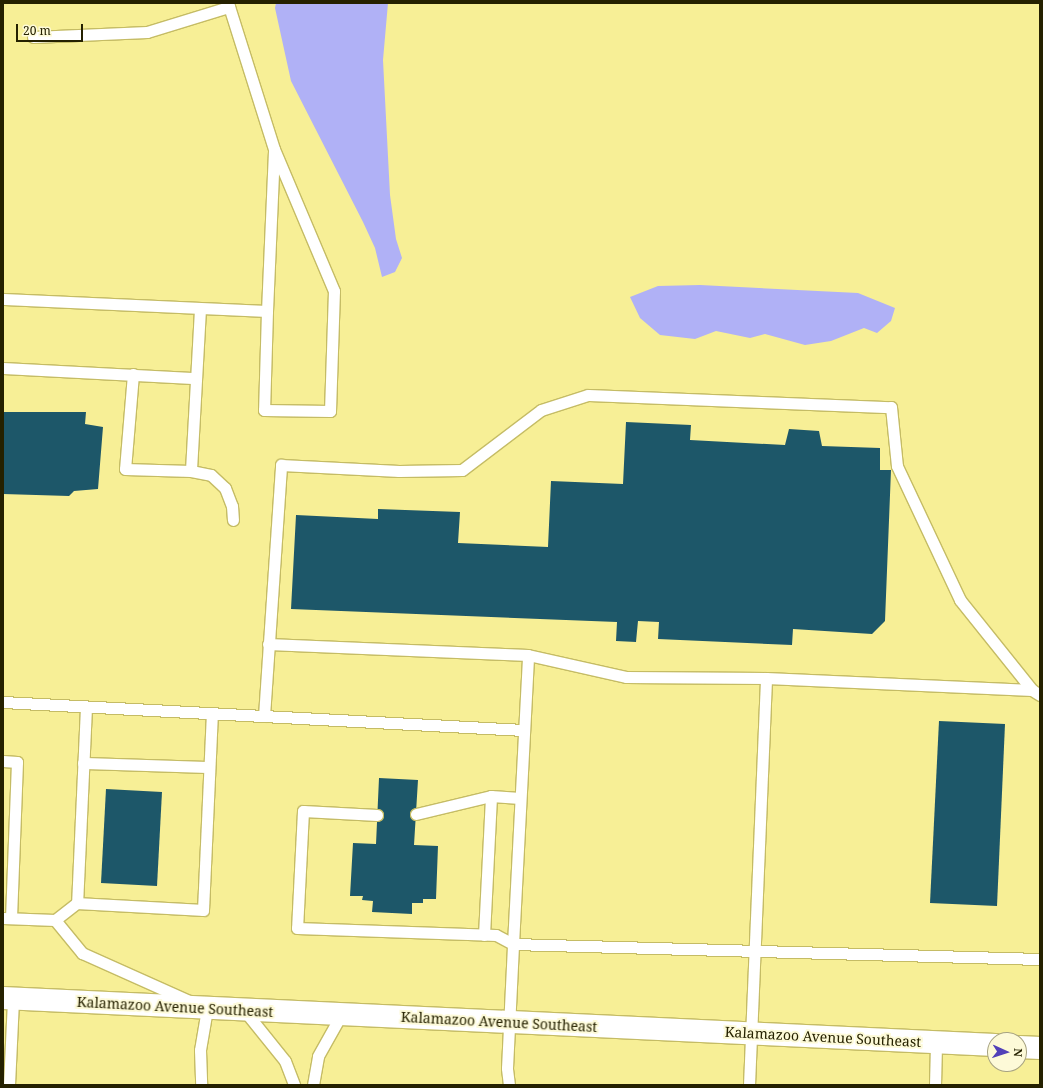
<!DOCTYPE html>
<style>
body{margin:0}
#map{position:relative;width:1043px;height:1088px;overflow:hidden;background:#f7ef96;font-family:"Noto Serif",serif}
div>[style]{position:absolute}
[style*='--x']{left:calc(var(--x)*1px);top:calc(var(--y)*1px);width:calc(var(--w)*1px);rotate:calc(var(--a)*1deg)}
.water>*{inset:0;background:#b0b1f6}
.building>*{inset:0;background:#1d5769}
.roads{filter:drop-shadow(1px 0 #c5bc65) drop-shadow(-1px 0 #c5bc65) drop-shadow(0 1px #c5bc65) drop-shadow(0 -1px #c5bc65)}
.lane>*{height:11px;margin:-5.5px;padding:0 5.5px;transform-origin:5.5px;border-radius:5.5px;background:#fff}
.secondary>*{height:22px;margin:-11px;padding:0 11px;transform-origin:11px;border-radius:11px;background:#fff}
span{translate:-50% -50%;white-space:nowrap;text-align:center;line-height:1.15;-webkit-text-stroke:4px #fdfad8;paint-order:stroke}
.street-label{font-size:14px;color:#252100}
.frame{position:absolute;inset:0;border:4px solid #252100;pointer-events:none}
.north{position:absolute;left:987px;top:1032px;width:40px;height:40px;box-sizing:border-box;background:#fdfad8;border:1px solid #a7a382;border-radius:50%;rotate:93deg;font-size:11px;font-weight:700;line-height:16px;text-align:center;color:#252100}
.north::after{content:'';display:block;margin:auto;width:14px;height:18px;background:#5241b8;clip-path:polygon(50% 0,100% 100%,50% 72%,0 100%)}
.scale{position:absolute;left:16px;top:24px;width:67px;height:18px;box-sizing:border-box;border:2px solid #252100;border-top:0;padding-left:5px;font-size:12px;line-height:14px;white-space:nowrap;color:#252100;-webkit-text-stroke:3px #fdfad8;paint-order:stroke}
</style>
<div id="map">
<div class="water">
<div style="clip-path:polygon(276px 3px,388px 3px,383px 60px,390px 195px,396px 239px,402px 258px,395px 272px,382px 277px,375px 248px,363px 222px,291px 81px,275px 8px)"></div>
<div style="clip-path:polygon(700px 285px,858px 293px,895px 308px,891px 321px,877px 333px,864px 328px,831px 341px,805px 345px,765px 334px,750px 338px,716px 331px,695px 339px,660px 335px,640px 318px,630px 297px,658px 286px)"></div>
</div>
<div class="building">
<div style="clip-path:polygon(3px 412px,86px 412px,85px 424px,103px 427px,98px 489px,74px 491px,69px 496px,3px 494px)"></div>
<div style="clip-path:polygon(626px 422px,691px 425px,690px 440px,785px 445px,789px 429px,819px 431px,822px 446px,880px 448px,880px 470px,891px 470px,885px 621px,872px 634px,793px 629px,792px 645px,658px 639px,659px 622px,638px 621px,636px 642px,616px 641px,617px 622px,291px 609px,296px 515px,378px 519px,378px 509px,460px 512px,458px 543px,548px 547px,551px 481px,623px 484px)"></div>
<div style="clip-path:polygon(939px 721px,1005px 724px,997px 906px,930px 903px)"></div>
<div style="clip-path:polygon(379px 778px,418px 780px,414px 845px,438px 846px,436px 899px,423px 899px,423px 903px,412px 903px,412px 914px,372px 912px,373px 901px,362px 900px,363px 896px,350px 896px,353px 843px,376px 844px)"></div>
<div style="clip-path:polygon(106px 789px,162px 792px,157px 886px,101px 883px)"></div>
</div>
<div class="roads">
<div class="lane">
<div style="--x:33;--y:37;--w:114;--a:-2.5"></div>
<div style="--x:147;--y:32;--w:86;--a:-17"></div>
<div style="--x:3;--y:299;--w:264;--a:2.6"></div>
<div style="--x:267;--y:311;--w:99;--a:91.7"></div>
<div style="--x:264;--y:410;--w:66;--a:0.9"></div>
<div style="--x:330;--y:411;--w:120;--a:-88.1"></div>
<div style="--x:334;--y:291;--w:154;--a:-112.9"></div>
<div style="--x:274;--y:149;--w:153;--a:-107.5"></div>
<div style="--x:200;--y:309;--w:162;--a:93.2"></div>
<div style="--x:191;--y:471;--w:20;--a:11"></div>
<div style="--x:211;--y:475;--w:19;--a:43"></div>
<div style="--x:225;--y:488;--w:19;--a:69"></div>
<div style="--x:232;--y:506;--w:14;--a:86"></div>
<div style="--x:267;--y:311;--w:159;--a:-87.5"></div>
<div style="--x:3;--y:368;--w:193;--a:3"></div>
<div style="--x:133;--y:374;--w:95;--a:94.8"></div>
<div style="--x:125;--y:469;--w:66;--a:1.7"></div>
<div style="--x:268;--y:644;--w:260;--a:2.4"></div>
<div style="--x:528;--y:655;--w:100;--a:12.7"></div>
<div style="--x:626;--y:677;--w:140;--a:0.4"></div>
<div style="--x:766;--y:678;--w:266;--a:2.6"></div>
<div style="--x:3;--y:702;--w:521;--a:3.08"></div>
<div style="--x:86;--y:707;--w:196;--a:92.6"></div>
<div style="--x:77;--y:903;--w:126;--a:3.2"></div>
<div style="--x:203;--y:910;--w:196;--a:-87.4"></div>
<div style="--x:264;--y:716;--w:252;--a:-86.1"></div>
<div style="--x:281;--y:465;--w:118;--a:2.9"></div>
<div style="--x:399;--y:471;--w:63;--a:-0.9"></div>
<div style="--x:462;--y:470;--w:99;--a:-37.2"></div>
<div style="--x:541;--y:410;--w:49;--a:-17.7"></div>
<div style="--x:588;--y:395;--w:303;--a:2.3"></div>
<div style="--x:891;--y:407;--w:59;--a:84.2"></div>
<div style="--x:897;--y:466;--w:148;--a:64.8"></div>
<div style="--x:960;--y:600;--w:115;--a:51.3"></div>
<div style="--x:1032;--y:690;--w:9;--a:32"></div>
<div style="--x:3;--y:761;--w:14;--a:4"></div>
<div style="--x:17;--y:762;--w:156;--a:92.2"></div>
<div style="--x:83;--y:763;--w:126;--a:1.8"></div>
<div style="--x:416;--y:814;--w:77;--a:-13.5"></div>
<div style="--x:491;--y:796;--w:29;--a:4"></div>
<div style="--x:377;--y:815;--w:74;--a:-176.9"></div>
<div style="--x:303;--y:811;--w:117;--a:92.9"></div>
<div style="--x:297;--y:928;--w:199;--a:2"></div>
<div style="--x:496;--y:935;--w:19;--a:28"></div>
<div style="--x:513;--y:944;--w:527;--a:1.63"></div>
<div style="--x:3;--y:918;--w:52;--a:2.2"></div>
<div style="--x:55;--y:920;--w:28;--a:-38"></div>
<div style="--x:55;--y:920;--w:43;--a:50.7"></div>
<div style="--x:82;--y:953;--w:137;--a:24.1"></div>
<div style="--x:207;--y:1009;--w:42;--a:99.7"></div>
<div style="--x:200;--y:1050;--w:35;--a:88"></div>
<div style="--x:484;--y:935;--w:139;--a:-87.1"></div>
<div style="--x:244;--y:1010;--w:65;--a:51.2"></div>
<div style="--x:285;--y:1061;--w:26;--a:69"></div>
<div style="--x:9;--y:1085;--w:86;--a:-87.3"></div>
<div style="--x:313;--y:1085;--w:29;--a:-80"></div>
<div style="--x:318;--y:1056;--w:47;--a:-60.7"></div>
<div style="--x:509;--y:1085;--w:17;--a:-97"></div>
<div style="--x:507;--y:1068;--w:124;--a:-87.2"></div>
<div style="--x:513;--y:944;--w:289;--a:-87"></div>
<div style="--x:749;--y:1085;--w:407;--a:-87.6"></div>
<div style="--x:935;--y:1085;--w:42;--a:-88.6"></div>
</div>
<div class="secondary">
<div style="--x:3;--y:998;--w:993;--a:2.71"></div>
<div style="--x:1019;--y:1047;--w:21;--a:3"></div>
</div>
</div>
<div class="street-label">
<span style="left:175px;top:1007px;rotate:3deg">Kalamazoo Avenue Southeast</span>
<span style="left:499px;top:1022px;rotate:3deg">Kalamazoo Avenue Southeast</span>
<span style="left:823px;top:1037px;rotate:3deg">Kalamazoo Avenue Southeast</span>
</div>
<div class="frame"></div>
<div class="north">N</div>
<div class="scale">20 m</div>
</div>
